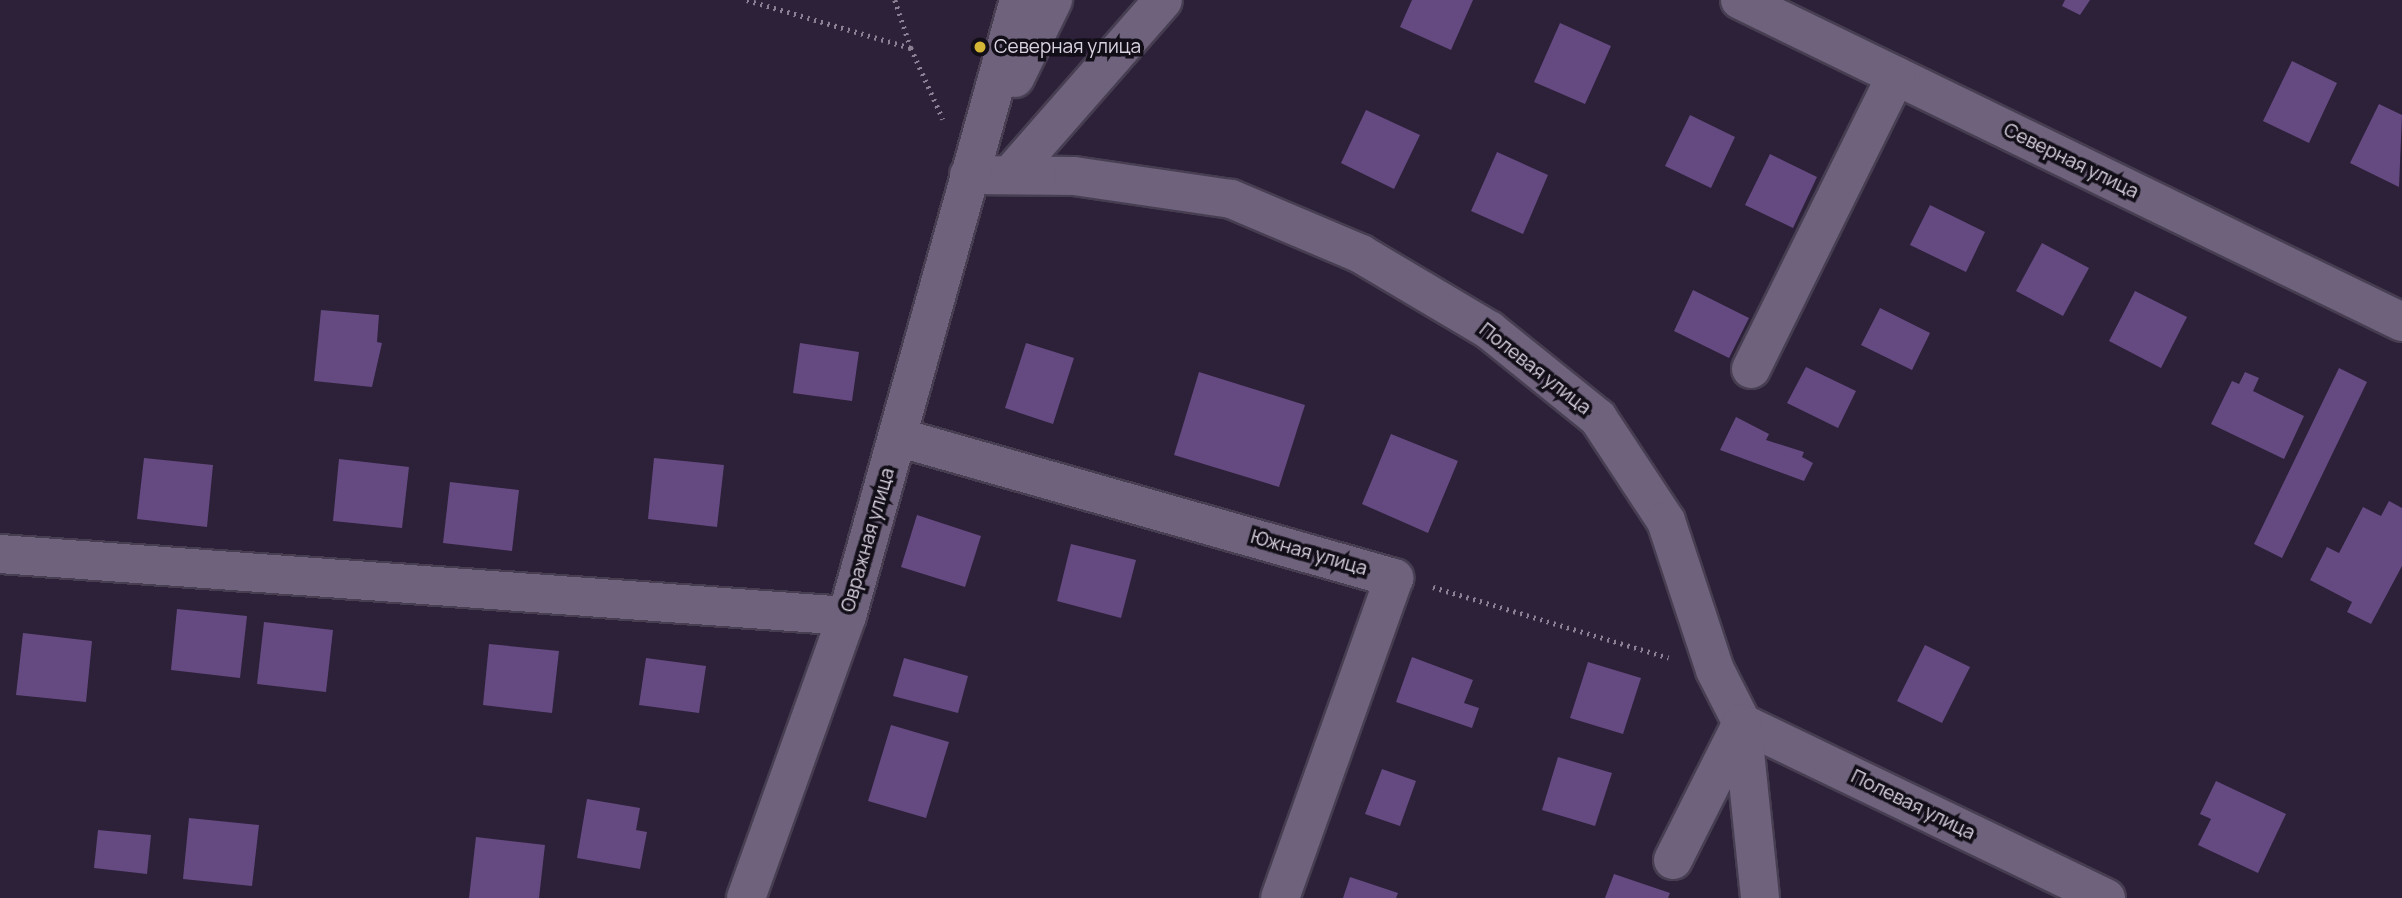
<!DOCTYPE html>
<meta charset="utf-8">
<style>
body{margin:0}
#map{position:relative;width:2402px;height:898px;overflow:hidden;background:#2c2138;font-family:Manrope,sans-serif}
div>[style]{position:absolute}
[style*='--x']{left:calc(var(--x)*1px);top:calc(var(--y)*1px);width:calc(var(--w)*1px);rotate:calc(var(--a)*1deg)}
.building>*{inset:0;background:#654981}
.path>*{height:4.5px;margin-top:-2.25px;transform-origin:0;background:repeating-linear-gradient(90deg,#8a8294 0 2px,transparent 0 7px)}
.roads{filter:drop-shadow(2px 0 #473e52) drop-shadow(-2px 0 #473e52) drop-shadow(0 2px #473e52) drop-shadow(0 -2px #473e52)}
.minor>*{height:38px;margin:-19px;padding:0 19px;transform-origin:19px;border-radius:19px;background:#6e627c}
.dots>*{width:19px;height:19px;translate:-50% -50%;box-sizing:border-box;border:4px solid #120e17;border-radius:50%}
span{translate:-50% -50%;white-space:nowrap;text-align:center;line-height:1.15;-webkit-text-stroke:7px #120e17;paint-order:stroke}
.poi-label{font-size:19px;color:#dad3e2}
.left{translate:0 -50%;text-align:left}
.street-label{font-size:19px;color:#dad3e2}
</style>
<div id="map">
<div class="building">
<div style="clip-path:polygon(1412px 0,1473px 0,1451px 50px,1400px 27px)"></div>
<div style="clip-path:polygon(2065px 0,2090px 0,2080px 15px,2062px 6px)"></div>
<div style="clip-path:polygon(1560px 23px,1611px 46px,1585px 104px,1534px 82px)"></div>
<div style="clip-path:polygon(2292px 61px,2337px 83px,2309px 143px,2263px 121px)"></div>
<div style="clip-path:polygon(2379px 104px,2402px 115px,2399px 187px,2350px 163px)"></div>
<div style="clip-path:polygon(1366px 110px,1420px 135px,1394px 189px,1341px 163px)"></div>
<div style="clip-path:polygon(1690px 115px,1735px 137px,1711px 188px,1665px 166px)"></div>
<div style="clip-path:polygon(1497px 152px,1548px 175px,1523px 234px,1471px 211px)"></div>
<div style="clip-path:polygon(1770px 154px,1817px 177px,1793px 228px,1745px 205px)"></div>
<div style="clip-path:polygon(1930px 205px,1985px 232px,1966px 272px,1910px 245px)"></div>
<div style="clip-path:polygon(2042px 243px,2089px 268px,2063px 316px,2016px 291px)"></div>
<div style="clip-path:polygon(1693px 290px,1749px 318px,1729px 358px,1674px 331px)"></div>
<div style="clip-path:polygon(2135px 291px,2187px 317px,2161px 368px,2109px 341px)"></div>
<div style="clip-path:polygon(1880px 308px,1930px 333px,1912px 370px,1861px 345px)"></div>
<div style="clip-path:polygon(321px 310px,379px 315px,377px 342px,382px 343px,372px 387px,314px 381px)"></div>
<div style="clip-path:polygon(800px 343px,859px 352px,852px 401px,793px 393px)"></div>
<div style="clip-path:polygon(1026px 343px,1074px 358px,1053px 424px,1005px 408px)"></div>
<div style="clip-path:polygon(1806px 367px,1856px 391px,1838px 428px,1787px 403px)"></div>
<div style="clip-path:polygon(2339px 368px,2367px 382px,2282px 558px,2254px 544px)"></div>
<div style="clip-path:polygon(1199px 372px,1305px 405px,1279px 487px,1174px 455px)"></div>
<div style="clip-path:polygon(2245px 372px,2259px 378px,2253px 391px,2304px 416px,2284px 459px,2211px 424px,2232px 381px,2239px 384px)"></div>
<div style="clip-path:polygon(1736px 417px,1769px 434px,1766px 440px,1804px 452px,1802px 457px,1813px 463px,1804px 481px,1720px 450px)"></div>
<div style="clip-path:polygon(1391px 434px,1458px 461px,1428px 533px,1362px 504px)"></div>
<div style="clip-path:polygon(144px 458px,213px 465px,207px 527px,137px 519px)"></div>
<div style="clip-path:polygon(654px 458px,724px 465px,717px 527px,648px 519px)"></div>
<div style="clip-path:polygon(339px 459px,409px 467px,402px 528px,333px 521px)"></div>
<div style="clip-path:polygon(450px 482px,519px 490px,512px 551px,443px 543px)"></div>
<div style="clip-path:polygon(2389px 501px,2402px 508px,2402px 566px,2371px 624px,2347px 612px,2352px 602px,2310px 580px,2327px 547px,2339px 553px,2363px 507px,2381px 516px)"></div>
<div style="clip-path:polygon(917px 515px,981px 536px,965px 587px,901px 567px)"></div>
<div style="clip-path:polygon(1071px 544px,1136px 560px,1121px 618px,1057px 601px)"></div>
<div style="clip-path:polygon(177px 609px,247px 616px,240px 678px,171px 670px)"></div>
<div style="clip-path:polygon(264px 622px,333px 630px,326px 692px,257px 684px)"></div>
<div style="clip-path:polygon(23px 633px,92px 641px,86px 702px,16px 695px)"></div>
<div style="clip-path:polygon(489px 644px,559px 651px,552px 713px,483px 705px)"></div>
<div style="clip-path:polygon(1925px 645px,1970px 667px,1942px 723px,1897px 701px)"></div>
<div style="clip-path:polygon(1412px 657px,1473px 680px,1464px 703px,1479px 708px,1472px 728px,1396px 702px)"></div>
<div style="clip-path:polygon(646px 658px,706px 666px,699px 713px,639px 705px)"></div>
<div style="clip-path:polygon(904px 658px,968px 676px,958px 713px,893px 696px)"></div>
<div style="clip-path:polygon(1588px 662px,1641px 678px,1623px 734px,1570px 718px)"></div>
<div style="clip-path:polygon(891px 725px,949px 742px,926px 818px,868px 801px)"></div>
<div style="clip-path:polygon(1558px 757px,1612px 773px,1595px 826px,1542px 810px)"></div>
<div style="clip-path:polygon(1382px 769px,1416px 781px,1400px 826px,1365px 814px)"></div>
<div style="clip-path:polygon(2216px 781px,2286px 814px,2258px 873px,2198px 845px,2211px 819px,2200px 814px)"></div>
<div style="clip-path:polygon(587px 799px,640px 808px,636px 830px,647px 832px,640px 869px,577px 858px)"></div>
<div style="clip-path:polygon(189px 818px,259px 825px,252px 886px,183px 879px)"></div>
<div style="clip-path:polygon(98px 830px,151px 835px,147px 874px,94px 868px)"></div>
<div style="clip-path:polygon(476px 837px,545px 845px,539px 898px,469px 898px)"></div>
<div style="clip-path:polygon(1614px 874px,1670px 893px,1668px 898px,1605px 898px)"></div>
<div style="clip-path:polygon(1350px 877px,1398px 893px,1396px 898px,1343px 898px)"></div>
</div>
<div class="path">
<div style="--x:747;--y:0;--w:171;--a:16.3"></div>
<div style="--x:911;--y:48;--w:78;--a:65.7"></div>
<div style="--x:895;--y:0;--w:51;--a:71.6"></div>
<div style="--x:1433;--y:587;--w:246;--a:16.7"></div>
</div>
<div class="roads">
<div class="minor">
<div style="--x:1740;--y:0;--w:736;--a:25.94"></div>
<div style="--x:1015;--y:78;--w:87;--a:-64"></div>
<div style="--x:969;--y:175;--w:105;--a:0.5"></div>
<div style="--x:1074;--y:176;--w:159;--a:8.3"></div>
<div style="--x:1231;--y:199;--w:141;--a:22.9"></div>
<div style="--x:1361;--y:254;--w:149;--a:30.7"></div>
<div style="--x:1489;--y:330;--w:140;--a:38.9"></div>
<div style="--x:1598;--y:418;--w:123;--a:56.6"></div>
<div style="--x:1666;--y:521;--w:157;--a:71.8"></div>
<div style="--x:1715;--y:670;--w:59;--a:63"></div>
<div style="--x:1742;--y:723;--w:404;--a:25.7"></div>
<div style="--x:1010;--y:175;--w:232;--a:-48.8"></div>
<div style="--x:1751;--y:369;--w:327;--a:-63.7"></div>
<div style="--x:897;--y:437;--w:517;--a:15.84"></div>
<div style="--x:1394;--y:578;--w:340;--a:109.6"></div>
<div style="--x:0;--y:554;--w:849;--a:4.19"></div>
<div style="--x:1742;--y:723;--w:176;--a:84.1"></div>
<div style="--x:1673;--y:860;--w:153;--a:-63.3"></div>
<div style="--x:746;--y:898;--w:300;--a:-70.3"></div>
<div style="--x:847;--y:616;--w:640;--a:-74.4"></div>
</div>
</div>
<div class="dots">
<div style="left:980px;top:47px;background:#d3b635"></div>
</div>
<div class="poi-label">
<span class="left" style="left:994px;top:47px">Северная улица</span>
</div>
<div class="street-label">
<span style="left:2071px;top:161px;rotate:26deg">Северная улица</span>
<span style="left:1535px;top:369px;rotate:38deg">Полевая улица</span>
<span style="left:868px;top:540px;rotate:-74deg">Овражная улица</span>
<span style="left:1309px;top:553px;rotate:16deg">Южная улица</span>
<span style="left:1913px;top:805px;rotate:26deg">Полевая улица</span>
</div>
</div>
